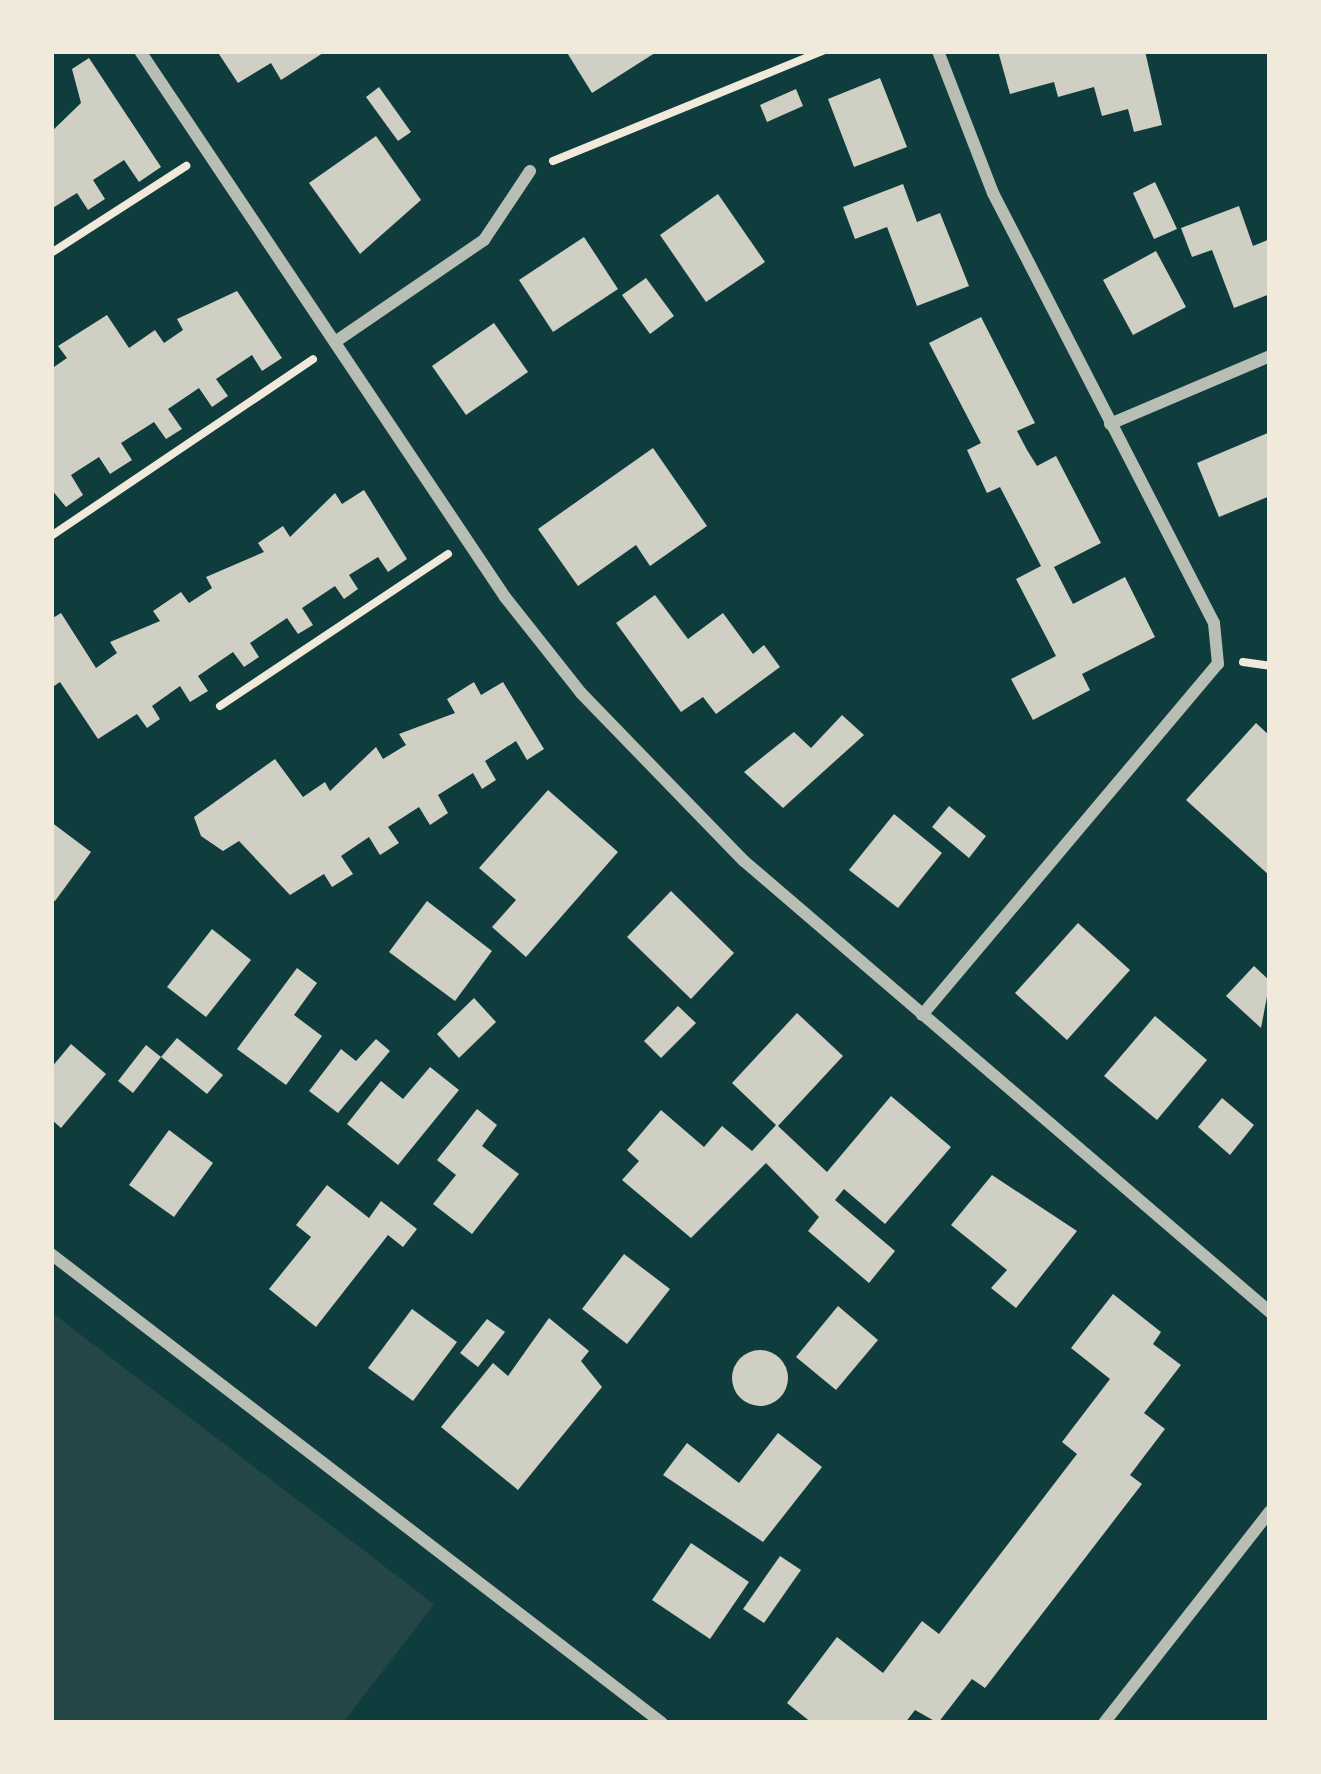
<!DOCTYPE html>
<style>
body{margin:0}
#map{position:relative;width:1321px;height:1774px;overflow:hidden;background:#0f3d3e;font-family:Jost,sans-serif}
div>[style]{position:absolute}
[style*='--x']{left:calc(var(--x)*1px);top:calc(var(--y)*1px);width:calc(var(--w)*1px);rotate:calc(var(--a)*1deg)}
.green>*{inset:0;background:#244646}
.building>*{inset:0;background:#cfcfc3}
.round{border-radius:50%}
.path>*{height:8px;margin:-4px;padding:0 4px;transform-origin:4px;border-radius:4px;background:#f1e9da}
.minor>*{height:12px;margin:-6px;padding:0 6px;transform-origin:6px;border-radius:6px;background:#b8beb3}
span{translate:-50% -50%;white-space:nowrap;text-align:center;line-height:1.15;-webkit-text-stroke:12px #f1e9da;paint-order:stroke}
.frame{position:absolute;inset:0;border:54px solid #f1e9da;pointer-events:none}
</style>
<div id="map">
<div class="green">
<div style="clip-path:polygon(51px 1312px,434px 1604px,343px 1723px,51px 1723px)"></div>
</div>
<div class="building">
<div style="clip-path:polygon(217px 51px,326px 51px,281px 80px,271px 63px,238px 83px)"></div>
<div style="clip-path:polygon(566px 51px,658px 51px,592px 93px)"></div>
<div style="clip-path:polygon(998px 51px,1145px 51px,1162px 125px,1134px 132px,1128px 109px,1102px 116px,1094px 87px,1058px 97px,1054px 82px,1010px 94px)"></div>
<div style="clip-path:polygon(89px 58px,161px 167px,139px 182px,124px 160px,93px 180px,105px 199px,88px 210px,77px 193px,51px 209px,51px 132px,81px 103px,72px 69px)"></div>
<div style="clip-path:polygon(880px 78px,907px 147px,854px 167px,828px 99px)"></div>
<div style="clip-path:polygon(379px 87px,411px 132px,398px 141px,366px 97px)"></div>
<div style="clip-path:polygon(796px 89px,803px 106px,767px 122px,760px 105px)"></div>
<div style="clip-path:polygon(376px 136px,421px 200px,360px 254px,309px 183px)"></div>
<div style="clip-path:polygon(1155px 182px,1177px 229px,1154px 239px,1133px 193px)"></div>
<div style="clip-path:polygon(903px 184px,917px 222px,940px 213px,969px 286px,917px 306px,887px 227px,855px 239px,843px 207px)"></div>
<div style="clip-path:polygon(718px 194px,765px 262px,706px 302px,660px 235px)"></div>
<div style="clip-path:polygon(1239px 206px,1253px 246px,1270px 239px,1270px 294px,1234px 308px,1212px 250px,1192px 257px,1181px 228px)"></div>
<div style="clip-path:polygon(584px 237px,618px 289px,553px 332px,519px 280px)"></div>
<div style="clip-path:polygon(1156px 251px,1186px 307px,1133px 335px,1103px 280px)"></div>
<div style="clip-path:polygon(646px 278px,674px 316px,650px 334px,622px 295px)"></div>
<div style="clip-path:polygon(237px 291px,282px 358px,262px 371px,252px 355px,216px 379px,228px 396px,212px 407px,199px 388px,168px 409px,182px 429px,166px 439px,154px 422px,121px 443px,132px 460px,110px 474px,99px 457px,71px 475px,83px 495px,66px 507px,51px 489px,51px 369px,67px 358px,58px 346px,107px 315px,129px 348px,155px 330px,164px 343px,183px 330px,177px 319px)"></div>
<div style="clip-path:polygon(981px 317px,1035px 423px,1017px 431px,1027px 450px,1037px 466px,1056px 456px,1101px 543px,1054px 567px,1073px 604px,1125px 577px,1155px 637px,1082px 674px,1090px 690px,1033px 720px,1011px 679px,1056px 656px,1016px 579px,1041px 566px,1000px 487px,987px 493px,967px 450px,981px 443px,929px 343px)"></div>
<div style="clip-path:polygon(494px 323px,528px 372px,466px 415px,432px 366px)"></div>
<div style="clip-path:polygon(1270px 432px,1270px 496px,1219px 517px,1197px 463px)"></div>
<div style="clip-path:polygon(653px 448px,707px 526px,650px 566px,636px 545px,578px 586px,538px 529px)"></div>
<div style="clip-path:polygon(364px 490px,407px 559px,388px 572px,378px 557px,349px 575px,358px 589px,344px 599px,335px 586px,302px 608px,313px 625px,298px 634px,287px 618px,250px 643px,259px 657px,244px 667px,233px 652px,198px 676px,208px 691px,190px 702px,180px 686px,152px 706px,160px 719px,147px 728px,137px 714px,98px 739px,60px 682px,51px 688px,51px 619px,61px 613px,96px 668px,117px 653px,110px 642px,160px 621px,153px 611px,181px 592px,189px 603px,212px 588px,206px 577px,264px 552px,258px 543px,283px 526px,290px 537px,335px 493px,342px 504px)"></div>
<div style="clip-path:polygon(655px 595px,688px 639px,723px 613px,753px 654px,764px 645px,780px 667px,716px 714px,703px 697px,681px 712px,616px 623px)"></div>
<div style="clip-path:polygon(474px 682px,481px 695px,503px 682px,544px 749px,527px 760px,516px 741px,485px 761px,496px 780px,482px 789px,473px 773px,438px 795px,448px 813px,430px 825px,419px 807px,388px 827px,399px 843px,380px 855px,369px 837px,341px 856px,353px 874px,332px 887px,324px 874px,290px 895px,239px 841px,223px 851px,201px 836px,194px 817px,275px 759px,303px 797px,325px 782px,330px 791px,376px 747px,383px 759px,406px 745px,399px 734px,455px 713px,447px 699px)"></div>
<div style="clip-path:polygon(842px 715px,864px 735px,783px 808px,744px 772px,794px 732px,811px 748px)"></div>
<div style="clip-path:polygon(1256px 723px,1270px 736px,1270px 876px,1186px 800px)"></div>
<div style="clip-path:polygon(548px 790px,618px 852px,526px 957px,492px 927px,516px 900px,479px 868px)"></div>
<div style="clip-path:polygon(949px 806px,986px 836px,969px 858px,932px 827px)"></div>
<div style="clip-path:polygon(894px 814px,942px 853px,898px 908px,849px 870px)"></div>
<div style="clip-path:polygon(51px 822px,91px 852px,55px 901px,51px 899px)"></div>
<div style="clip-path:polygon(671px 891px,734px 953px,691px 999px,627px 937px)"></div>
<div style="clip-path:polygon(427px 901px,492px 951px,455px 1001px,389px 952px)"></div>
<div style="clip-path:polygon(1078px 923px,1130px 970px,1067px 1040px,1015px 993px)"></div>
<div style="clip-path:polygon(212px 929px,251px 960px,206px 1017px,167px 987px)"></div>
<div style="clip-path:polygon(1254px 966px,1270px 981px,1261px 1028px,1226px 996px)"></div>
<div style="clip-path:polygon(297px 968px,317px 983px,294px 1015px,322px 1036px,286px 1085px,237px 1049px)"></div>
<div style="clip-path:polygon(474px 998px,496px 1022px,459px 1058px,437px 1034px)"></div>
<div style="clip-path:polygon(678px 1006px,696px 1023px,661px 1058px,644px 1041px)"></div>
<div style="clip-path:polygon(797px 1013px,843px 1056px,778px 1126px,827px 1172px,891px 1096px,951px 1147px,885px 1224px,844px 1189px,835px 1200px,895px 1251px,869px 1283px,808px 1231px,819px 1217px,766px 1163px,691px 1238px,622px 1180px,639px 1161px,627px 1150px,661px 1110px,704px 1147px,722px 1126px,752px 1151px,776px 1125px,732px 1083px)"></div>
<div style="clip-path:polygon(1155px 1016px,1207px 1060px,1157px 1120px,1104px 1076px)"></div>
<div style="clip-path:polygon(177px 1038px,223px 1075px,207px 1094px,161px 1057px)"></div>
<div style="clip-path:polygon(376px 1039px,390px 1051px,338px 1113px,309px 1091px,341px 1049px,356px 1061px)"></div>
<div style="clip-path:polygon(71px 1044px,106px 1074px,61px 1128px,51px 1119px,51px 1068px)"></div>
<div style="clip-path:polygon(146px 1045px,161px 1057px,133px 1093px,118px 1081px)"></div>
<div style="clip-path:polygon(430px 1067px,459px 1090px,398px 1165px,347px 1124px,381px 1081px,403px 1099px)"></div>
<div style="clip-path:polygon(1222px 1098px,1254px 1125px,1230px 1155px,1198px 1127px)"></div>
<div style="clip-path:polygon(477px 1109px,497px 1125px,482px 1146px,519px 1174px,472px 1234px,433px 1204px,456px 1175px,437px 1160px)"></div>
<div style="clip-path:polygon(169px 1130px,213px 1163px,174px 1217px,129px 1185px)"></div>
<div style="clip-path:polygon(992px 1175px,1077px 1231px,1016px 1308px,991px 1288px,1007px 1270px,951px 1225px)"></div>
<div style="clip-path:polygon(327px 1185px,369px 1218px,381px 1201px,417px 1229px,403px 1247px,388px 1235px,316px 1327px,269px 1289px,311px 1237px,296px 1225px)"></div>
<div style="clip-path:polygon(624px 1254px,670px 1289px,627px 1344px,582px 1309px)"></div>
<div style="clip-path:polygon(1113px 1294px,1161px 1332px,1153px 1344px,1181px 1365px,1144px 1413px,1165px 1429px,1130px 1475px,1142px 1484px,985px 1688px,972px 1679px,938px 1723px,915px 1710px,905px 1723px,812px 1723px,787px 1703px,837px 1637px,883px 1673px,922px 1621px,939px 1634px,1077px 1454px,1062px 1442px,1110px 1379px,1071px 1348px)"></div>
<div style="clip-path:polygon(838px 1306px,878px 1340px,836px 1390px,796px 1357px)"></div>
<div style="clip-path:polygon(412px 1309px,457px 1342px,413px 1401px,368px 1368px)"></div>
<div style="clip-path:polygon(549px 1318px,589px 1351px,581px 1361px,602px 1387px,518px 1490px,441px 1427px,493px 1363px,508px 1376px)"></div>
<div style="clip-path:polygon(487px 1319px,505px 1332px,478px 1367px,460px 1353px)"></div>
<div class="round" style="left:732px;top:1350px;width:56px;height:56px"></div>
<div style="clip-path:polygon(778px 1433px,822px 1467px,763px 1542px,663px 1475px,687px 1443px,739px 1483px)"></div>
<div style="clip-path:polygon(691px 1543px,749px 1582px,710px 1639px,652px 1600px)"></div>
<div style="clip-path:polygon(780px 1556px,801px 1570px,764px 1623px,743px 1609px)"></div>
</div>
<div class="path">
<div style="--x:553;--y:161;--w:292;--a:-22.2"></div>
<div style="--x:51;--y:253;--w:161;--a:-32.8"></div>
<div style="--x:51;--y:536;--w:316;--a:-34"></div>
<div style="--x:1243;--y:662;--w:27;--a:8"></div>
<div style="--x:220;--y:706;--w:274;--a:-33.7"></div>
</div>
<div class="minor">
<div style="--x:140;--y:51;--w:657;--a:56.24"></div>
<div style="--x:505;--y:597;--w:122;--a:51.6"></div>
<div style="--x:581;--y:693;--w:234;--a:45.9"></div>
<div style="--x:744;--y:861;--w:693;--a:40.61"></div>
<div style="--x:335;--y:342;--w:181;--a:-34.4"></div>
<div style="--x:484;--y:240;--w:83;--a:-56.3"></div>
<div style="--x:1110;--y:424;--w:174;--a:-23"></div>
<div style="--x:922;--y:1015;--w:459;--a:-49.9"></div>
<div style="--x:1218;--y:664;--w:41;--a:-95.6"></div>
<div style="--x:1214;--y:623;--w:483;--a:-117.2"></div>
<div style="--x:993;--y:193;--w:152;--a:-111.2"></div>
<div style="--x:51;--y:1254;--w:770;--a:37.51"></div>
<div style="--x:1104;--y:1723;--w:269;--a:-51.9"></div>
</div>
<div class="frame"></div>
</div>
